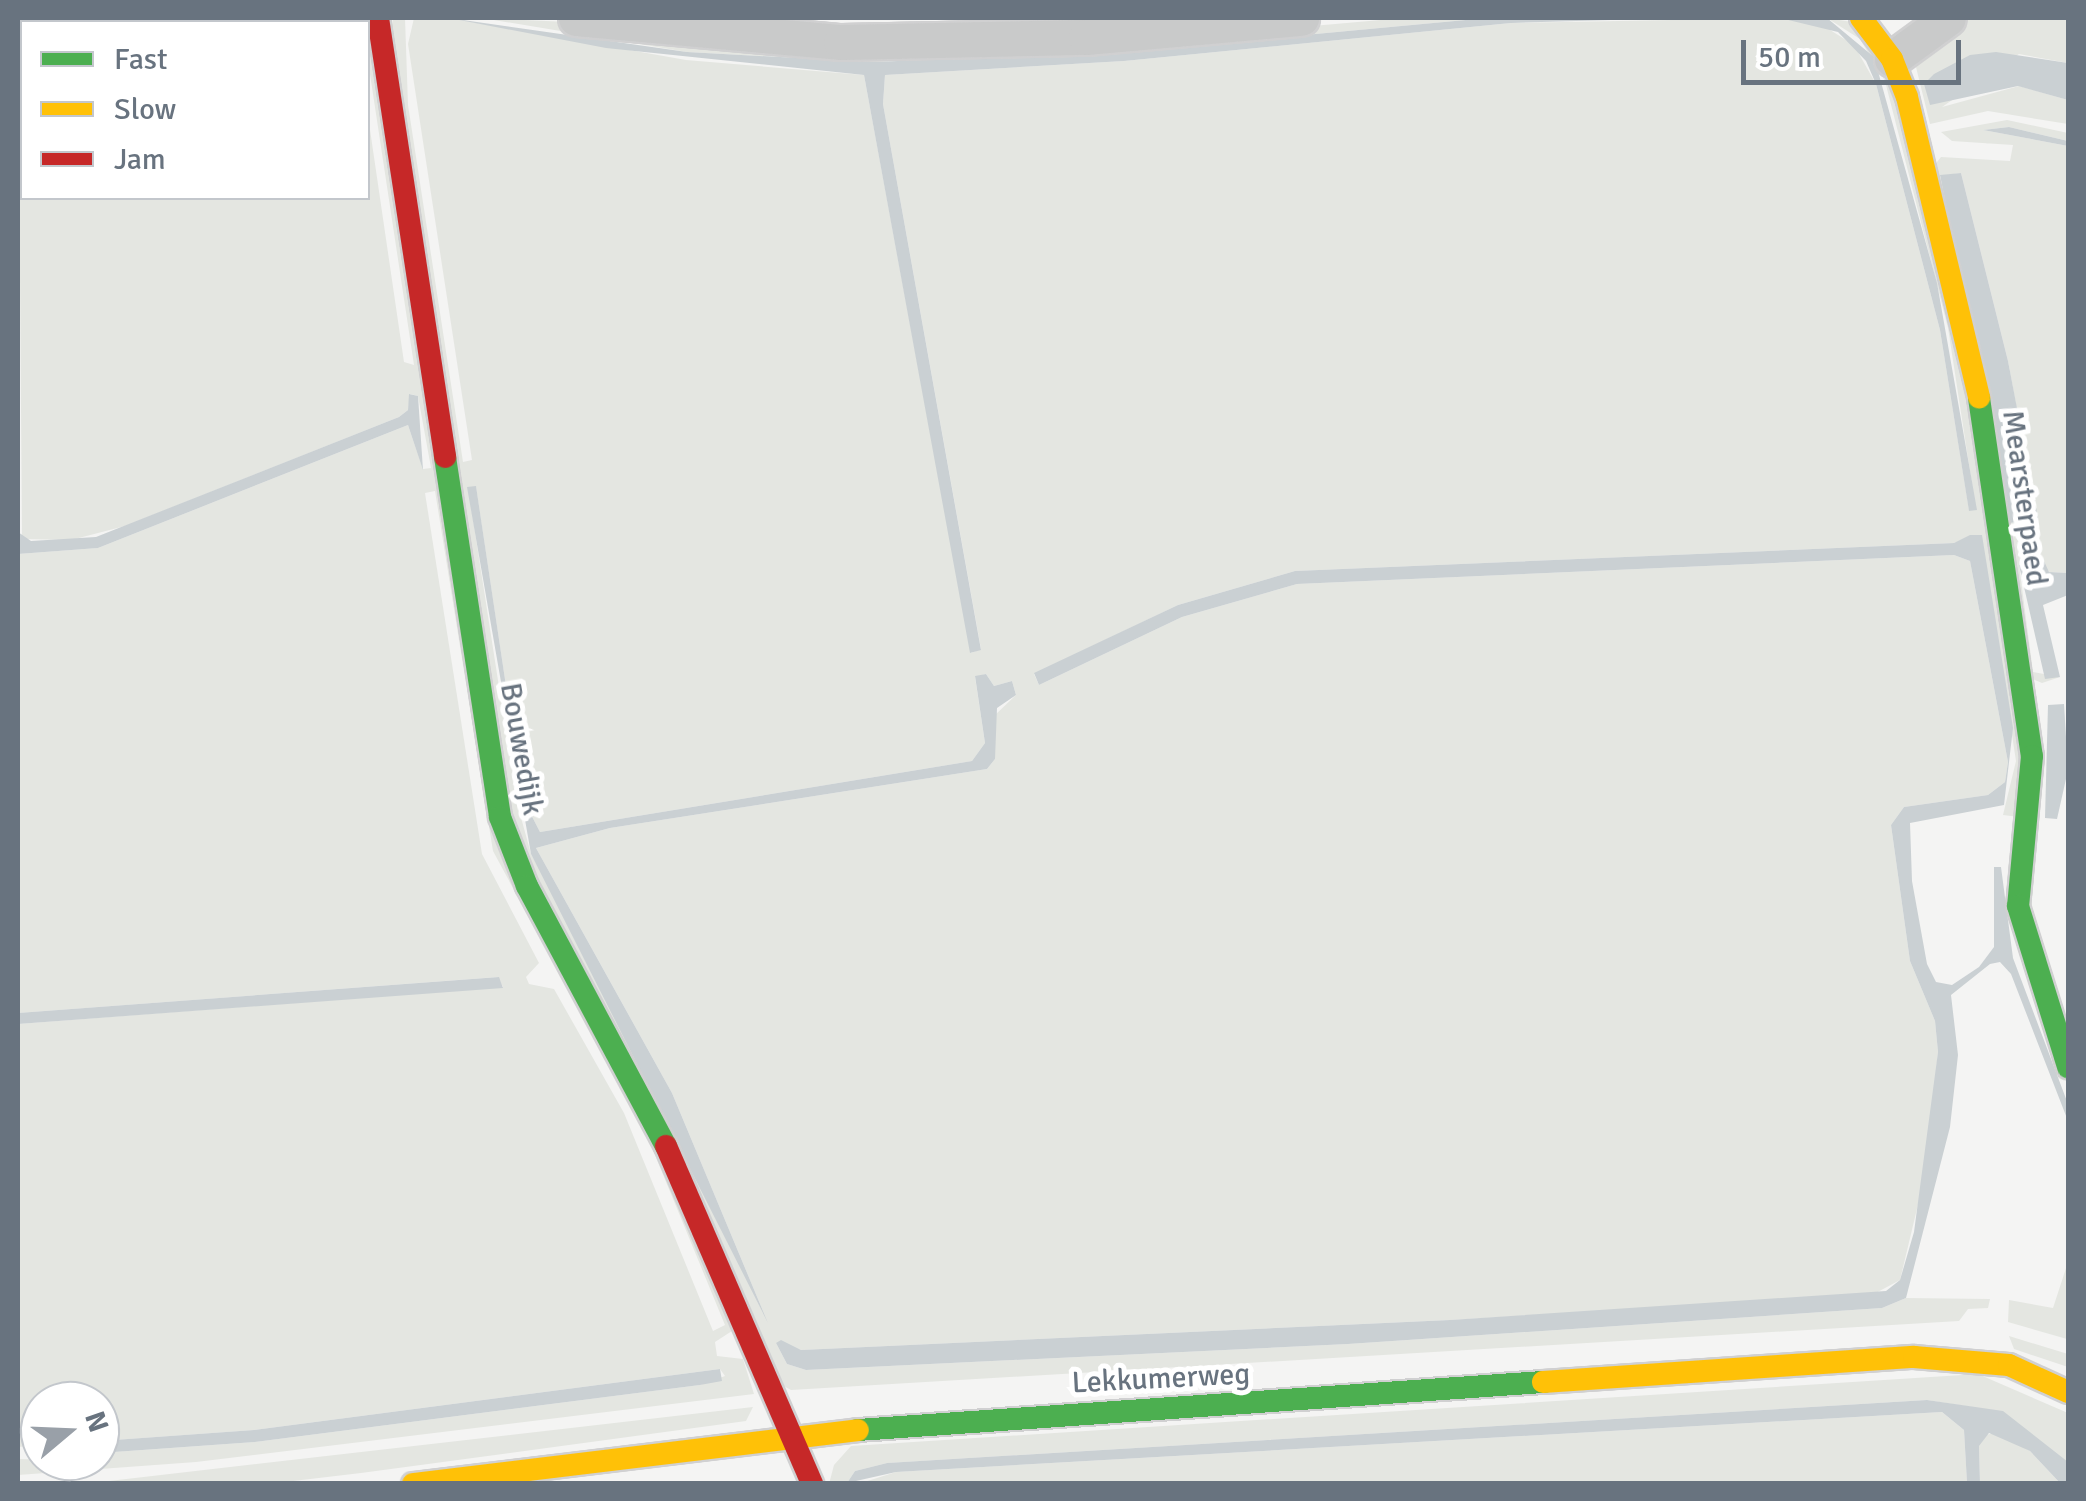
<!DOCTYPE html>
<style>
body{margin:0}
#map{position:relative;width:2086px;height:1501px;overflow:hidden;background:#f4f4f3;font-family:Signika,sans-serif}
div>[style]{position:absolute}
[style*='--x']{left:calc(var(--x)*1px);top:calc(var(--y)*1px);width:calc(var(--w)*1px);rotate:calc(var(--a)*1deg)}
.green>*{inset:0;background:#e4e6e1}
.water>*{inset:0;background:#cad0d3}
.roads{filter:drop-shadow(2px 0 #d0d0d1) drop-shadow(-2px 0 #d0d0d1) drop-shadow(0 2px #d0d0d1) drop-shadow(0 -2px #d0d0d1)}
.street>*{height:35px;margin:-17.5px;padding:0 17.5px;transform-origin:17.5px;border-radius:17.5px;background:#c9caca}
.fast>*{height:22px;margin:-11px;padding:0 11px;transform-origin:11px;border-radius:11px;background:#4caf50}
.slow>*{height:22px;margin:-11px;padding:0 11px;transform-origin:11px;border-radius:11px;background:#ffc107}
.jam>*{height:22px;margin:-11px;padding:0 11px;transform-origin:11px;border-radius:11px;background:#c62828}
span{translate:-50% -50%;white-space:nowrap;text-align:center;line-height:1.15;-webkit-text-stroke:10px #fff;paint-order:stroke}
.street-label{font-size:30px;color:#68737f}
.frame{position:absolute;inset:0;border:20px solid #68737f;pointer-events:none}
.legend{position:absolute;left:20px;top:20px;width:350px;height:180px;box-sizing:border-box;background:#fff;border:2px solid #c3c7cc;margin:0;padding:12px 18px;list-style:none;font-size:30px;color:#68737f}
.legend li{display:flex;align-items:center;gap:20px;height:50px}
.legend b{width:50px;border:2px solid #c3c7cc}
.north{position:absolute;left:20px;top:1381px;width:100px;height:100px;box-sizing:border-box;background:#fff;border:2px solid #c3c7cc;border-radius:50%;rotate:71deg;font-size:28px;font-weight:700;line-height:40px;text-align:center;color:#68737f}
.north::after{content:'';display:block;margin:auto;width:35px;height:45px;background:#99a0a8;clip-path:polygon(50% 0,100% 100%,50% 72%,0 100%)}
.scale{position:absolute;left:1741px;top:40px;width:220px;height:45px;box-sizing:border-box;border:5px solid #68737f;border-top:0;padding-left:12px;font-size:30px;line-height:35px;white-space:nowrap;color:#68737f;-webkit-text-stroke:8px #fff;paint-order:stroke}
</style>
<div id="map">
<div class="green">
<div style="clip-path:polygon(evenodd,18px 18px,351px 18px,352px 22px,22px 22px,22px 198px,368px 198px,368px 116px,404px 362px,414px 365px,368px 61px,368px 22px,360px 18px,369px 18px,493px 825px,519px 889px,642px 1114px,729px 1316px,735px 1329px,715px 1342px,717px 1356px,743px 1359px,754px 1394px,196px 1462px,18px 1475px,18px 1459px,100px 1461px,100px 1453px,255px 1442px,700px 1385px,725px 1376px,720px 1369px,254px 1430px,100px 1441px,100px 1401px,40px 1401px,40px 1445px,18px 1447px,18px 1024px,503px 987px,498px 977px,18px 1013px,18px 554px,98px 548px,408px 425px,423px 469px,431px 468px,418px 396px,410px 394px,408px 410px,399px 417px,125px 526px,71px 540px,22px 539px,18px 18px,435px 491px,493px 851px,650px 1143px,725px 1325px,713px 1331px,624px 1113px,554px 989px,529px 984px,526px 977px,539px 963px,482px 854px,425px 493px,435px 491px)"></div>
<div style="clip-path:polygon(evenodd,393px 18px,405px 18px,408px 105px,463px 462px,472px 460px,408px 44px,414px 18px,449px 18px,686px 60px,864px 75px,971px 653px,981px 649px,883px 104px,885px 75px,1124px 61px,1511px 23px,1780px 18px,1819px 23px,1854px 45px,1876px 84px,1940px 330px,1969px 510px,1976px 510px,1948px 328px,1885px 81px,1860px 39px,1827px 18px,1852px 22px,1877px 46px,1900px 99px,1964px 361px,2022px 732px,2019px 817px,2003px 815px,2016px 761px,1981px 535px,1954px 543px,1295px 571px,1178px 605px,1034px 674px,1039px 685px,1182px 617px,1297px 584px,1954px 555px,1970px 561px,2008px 762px,2005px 782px,1988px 795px,1904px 807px,1891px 825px,1910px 961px,1935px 1021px,1938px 1052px,1926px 1171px,1900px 1280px,1872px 1295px,1450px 1320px,801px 1350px,776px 1343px,787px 1364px,806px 1370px,1348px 1344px,1882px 1308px,1906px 1298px,1990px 1299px,1988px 1308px,1968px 1309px,1959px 1321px,791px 1390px,780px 1384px,657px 1102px,543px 894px,510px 814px,389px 45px,393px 18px,468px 487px,476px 487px,523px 799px,540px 832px,972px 761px,985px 743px,975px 677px,986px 674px,994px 686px,1012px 681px,1016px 695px,994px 716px,995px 759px,987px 769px,610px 828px,536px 848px,672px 1093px,768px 1323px,667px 1096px,531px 854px,517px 803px,468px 487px)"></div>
<div style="clip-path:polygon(482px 18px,1088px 46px,1403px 18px,1487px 18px,1122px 52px,872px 62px,687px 52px)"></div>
<div style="clip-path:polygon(1962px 18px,2068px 18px,2068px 63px,2019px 54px,1942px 107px,2019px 86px,2068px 100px,2068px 124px,1988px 111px,1930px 124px,1916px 67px)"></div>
<div style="clip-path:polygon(evenodd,2007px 120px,2068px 133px,2068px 141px,2009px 127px,1983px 130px,2068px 146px,2068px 573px,2049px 572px,2043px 561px,2019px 565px,2033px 672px,2060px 677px,2042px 683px,2030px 678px,1979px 359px,1933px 167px,1941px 157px,2010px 161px,2013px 145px,1952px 141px,1941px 132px,2007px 120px,1961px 173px,2008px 361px,2037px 517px,2011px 523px,1986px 365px,1940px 176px,1961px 173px)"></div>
<div style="clip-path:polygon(2068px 1262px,2067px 1339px,2008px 1322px,2009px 1300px,2053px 1308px)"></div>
<div style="clip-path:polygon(2009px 1336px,2068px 1354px,2068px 1367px,2014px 1349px)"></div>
<div style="clip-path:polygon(1978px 1374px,2068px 1413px,2068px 1463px,2003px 1412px,1927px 1400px,887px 1463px,855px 1471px,847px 1483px,829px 1484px,834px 1465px,851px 1446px)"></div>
<div style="clip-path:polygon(753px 1407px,746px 1421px,361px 1473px,268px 1484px,83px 1484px)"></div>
<div style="clip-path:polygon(1942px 1412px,1964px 1430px,1967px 1483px,858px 1484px,896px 1472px)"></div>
<div style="clip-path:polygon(1997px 1433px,2030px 1451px,2060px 1483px,1980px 1483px,1979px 1446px,1983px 1435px)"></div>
</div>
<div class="water">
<div style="clip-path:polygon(449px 18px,687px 52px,872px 62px,1122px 52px,1487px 18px,1681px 18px,1511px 23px,1124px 61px,885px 75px,883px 104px,981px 650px,970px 653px,864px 75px,606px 48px)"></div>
<div style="clip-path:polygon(1780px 18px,1827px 18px,1874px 57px,1937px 283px,1977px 510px,1969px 511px,1940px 330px,1876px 84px,1866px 61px,1838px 32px)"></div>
<div style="clip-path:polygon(1996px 52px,2068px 63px,2068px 100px,2018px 86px,1930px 105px,1924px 84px,1934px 74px,1970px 55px)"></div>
<div style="clip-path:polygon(2009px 127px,2068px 141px,2068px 146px,1983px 130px)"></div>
<div style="clip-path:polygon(1961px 173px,2008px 361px,2038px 518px,2010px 523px,1940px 175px)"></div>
<div style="clip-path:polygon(409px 394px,418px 396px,423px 470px,408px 425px,98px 548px,18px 554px,18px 532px,31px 541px,96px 537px,399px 417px,408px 410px)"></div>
<div style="clip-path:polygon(476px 486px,523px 799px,540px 832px,972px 761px,985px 743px,975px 676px,986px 674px,994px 686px,1012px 681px,1016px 695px,997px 708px,995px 759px,987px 769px,610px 828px,536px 848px,672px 1093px,768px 1323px,531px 854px,467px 487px)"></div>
<div style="clip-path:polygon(1970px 535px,1982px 535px,2013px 728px,2004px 805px,1910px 823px,1912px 881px,1927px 964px,1936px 982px,1952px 985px,1979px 967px,1994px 947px,1994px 867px,2001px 867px,2013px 958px,2068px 1104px,2068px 1121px,2011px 974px,2000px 962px,1990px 964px,1951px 995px,1958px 1055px,1950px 1127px,1906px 1298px,1882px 1308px,1348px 1344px,806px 1370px,787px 1364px,776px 1343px,781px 1340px,801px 1350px,1450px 1320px,1886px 1291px,1900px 1280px,1914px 1232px,1938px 1052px,1935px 1021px,1910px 961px,1891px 825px,1904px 807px,1988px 795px,2005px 782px,2008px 762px,1970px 561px,1954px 555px,1297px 584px,1182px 617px,1039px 685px,1034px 673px,1178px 605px,1295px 571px,1954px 543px)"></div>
<div style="clip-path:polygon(2044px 561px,2049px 572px,2068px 573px,2068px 595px,2043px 605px,2060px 677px,2045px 679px,2019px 565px)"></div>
<div style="clip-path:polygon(2064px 704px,2068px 770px,2057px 819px,2045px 818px,2048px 705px)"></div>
<div style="clip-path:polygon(499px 977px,503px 988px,18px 1024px,18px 1013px)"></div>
<div style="clip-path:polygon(720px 1369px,722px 1381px,700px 1385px,255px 1442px,100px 1453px,100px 1441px,254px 1430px)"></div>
<div style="clip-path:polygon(1927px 1400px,2003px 1411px,2068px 1462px,2068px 1483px,2060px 1483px,2030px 1451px,1989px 1433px,1979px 1446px,1980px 1483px,1967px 1483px,1964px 1430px,1942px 1412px,896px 1472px,847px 1483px,855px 1471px,887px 1463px)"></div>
</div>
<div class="roads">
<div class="street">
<div style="--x:576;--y:18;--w:266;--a:5.2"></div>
<div style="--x:841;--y:42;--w:245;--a:-1.2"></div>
<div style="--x:1086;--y:37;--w:216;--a:-5.1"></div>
<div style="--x:1892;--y:59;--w:69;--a:-36.2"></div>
</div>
<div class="fast">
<div style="--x:1979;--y:398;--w:362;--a:81.6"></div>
<div style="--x:2032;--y:756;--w:151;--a:95.3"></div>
<div style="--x:2018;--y:906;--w:169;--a:72.7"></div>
<div style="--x:445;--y:457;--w:364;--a:81.3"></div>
<div style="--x:500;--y:817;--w:74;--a:68.6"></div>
<div style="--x:527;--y:886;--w:295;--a:61.9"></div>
<div style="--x:858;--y:1430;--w:687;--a:-4.01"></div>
</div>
<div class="slow">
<div style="--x:1861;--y:18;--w:51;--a:52.9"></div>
<div style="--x:1892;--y:59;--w:41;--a:68.5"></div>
<div style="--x:1907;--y:97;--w:309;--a:76.5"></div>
<div style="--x:1543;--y:1382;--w:372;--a:-3.9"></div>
<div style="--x:1914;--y:1357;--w:95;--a:4.8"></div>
<div style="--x:2009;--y:1365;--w:65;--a:24.6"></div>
<div style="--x:413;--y:1484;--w:448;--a:-6.9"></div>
</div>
<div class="jam">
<div style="--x:378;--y:18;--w:444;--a:81.3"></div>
<div style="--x:666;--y:1146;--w:368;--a:66.6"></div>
</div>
</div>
<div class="street-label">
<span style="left:2024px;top:498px;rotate:82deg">Mearsterpaed</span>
<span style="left:521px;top:749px;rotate:80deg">Bouwedijk</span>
<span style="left:1161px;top:1379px;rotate:-3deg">Lekkumerweg</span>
</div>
<div class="frame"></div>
<ul class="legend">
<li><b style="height:12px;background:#4caf50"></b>Fast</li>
<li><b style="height:12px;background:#ffc107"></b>Slow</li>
<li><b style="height:12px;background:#c62828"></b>Jam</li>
</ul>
<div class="north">N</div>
<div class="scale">50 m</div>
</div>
